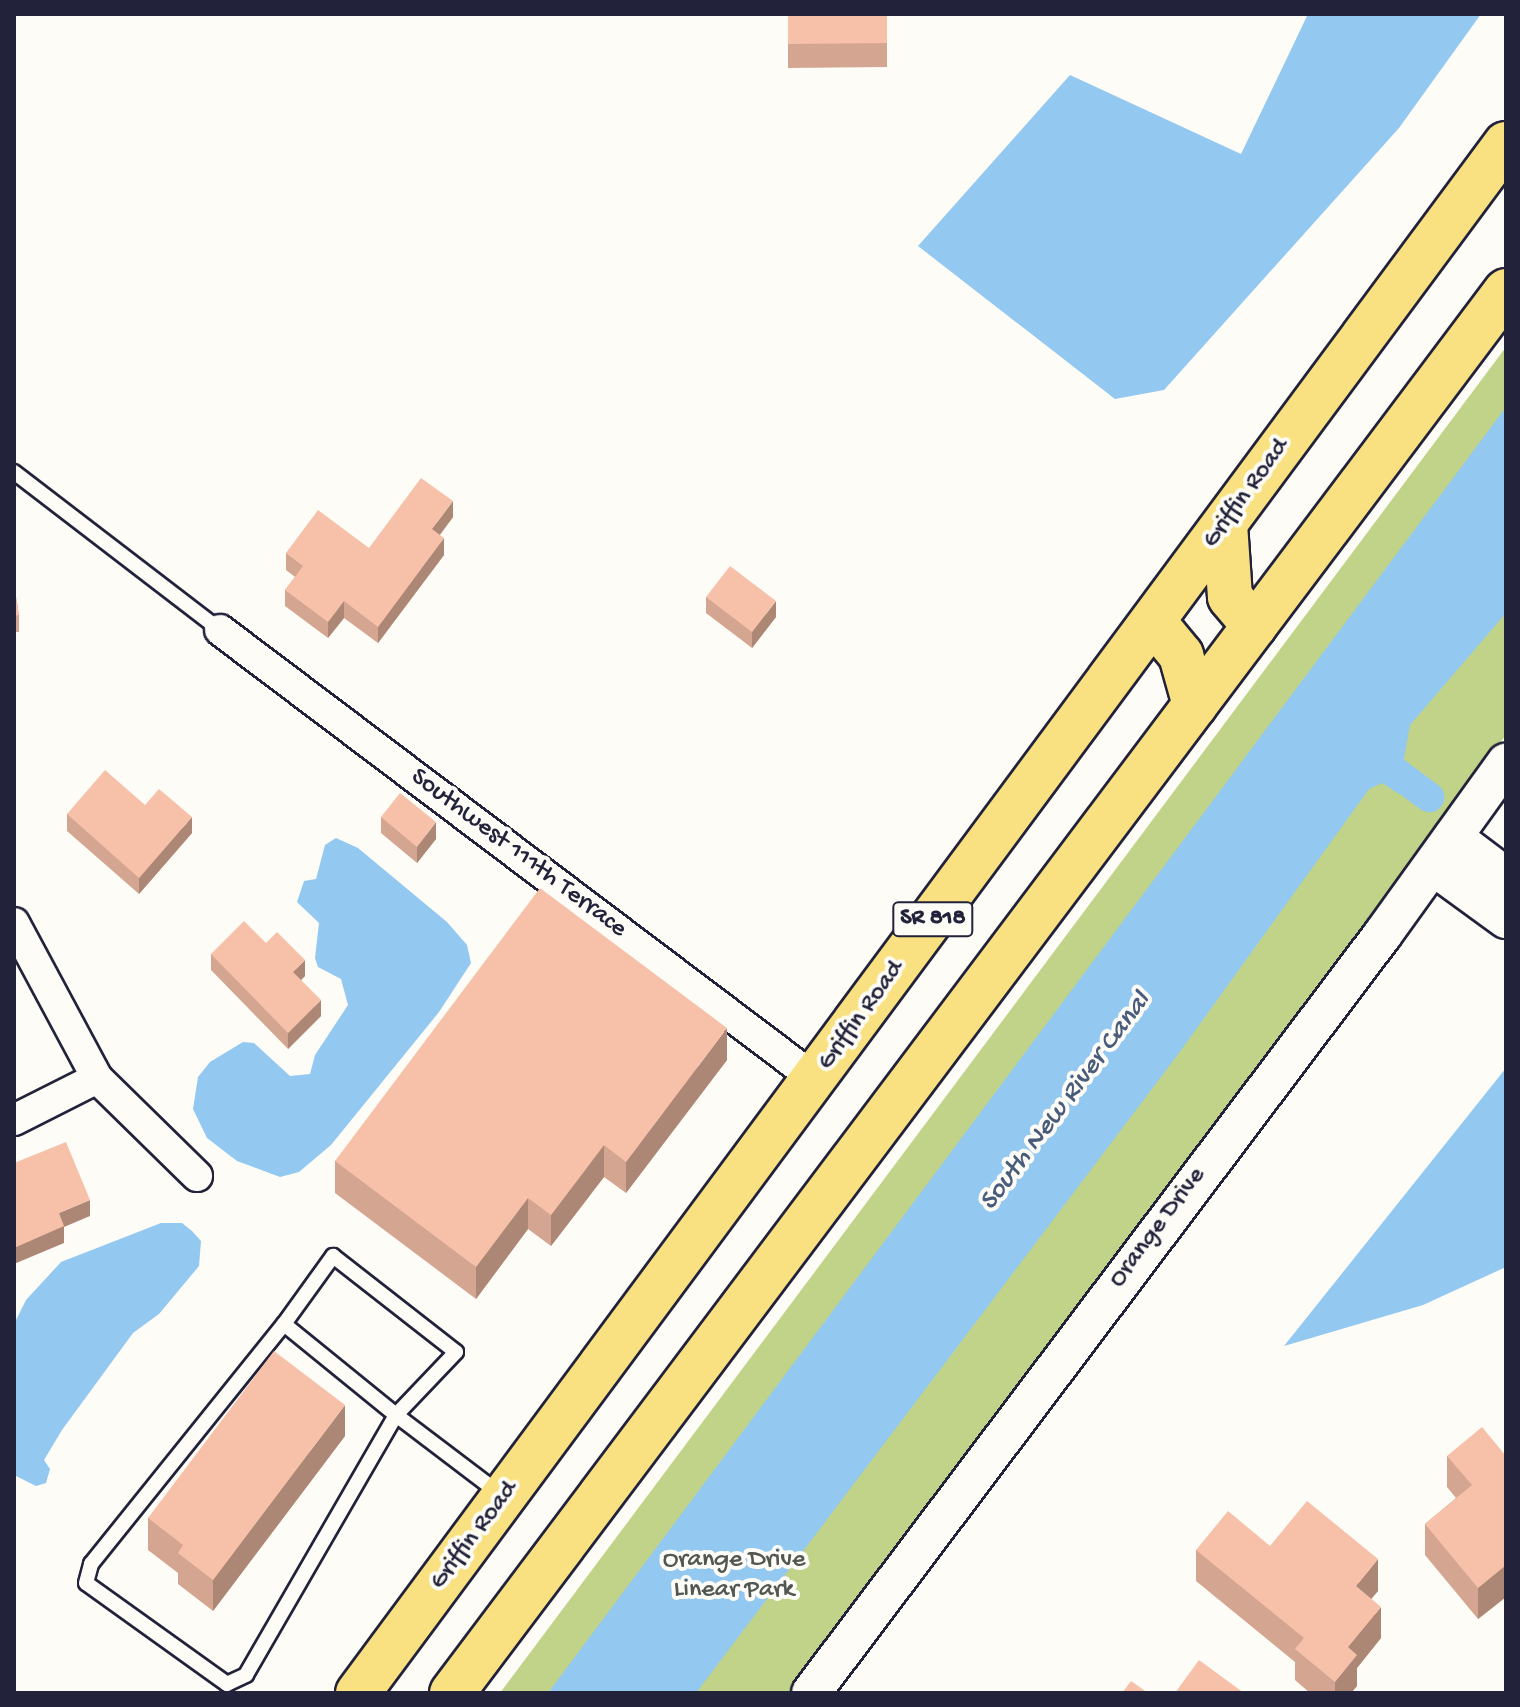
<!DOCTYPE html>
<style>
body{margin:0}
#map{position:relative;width:1520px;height:1707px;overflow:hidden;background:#fdfcf7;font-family:"Gochi Hand",sans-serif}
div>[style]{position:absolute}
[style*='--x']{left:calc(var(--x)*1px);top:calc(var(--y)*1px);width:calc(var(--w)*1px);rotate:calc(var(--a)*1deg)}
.green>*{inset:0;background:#c1d388}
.water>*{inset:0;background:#93c8f1}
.canal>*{height:30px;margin:-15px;padding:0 15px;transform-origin:15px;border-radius:15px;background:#93c8f1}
.roads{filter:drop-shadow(2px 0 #22223b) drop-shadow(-2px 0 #22223b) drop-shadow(0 2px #22223b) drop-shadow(0 -2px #22223b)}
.service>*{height:14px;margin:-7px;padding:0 7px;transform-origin:7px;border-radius:7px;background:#fdfcf7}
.minor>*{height:30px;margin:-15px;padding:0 15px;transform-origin:15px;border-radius:15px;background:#fdfcf7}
.tertiary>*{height:38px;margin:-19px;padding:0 19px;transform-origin:19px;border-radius:19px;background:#fdfcf7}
.primary>*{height:44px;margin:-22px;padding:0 22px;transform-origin:22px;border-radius:22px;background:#f9e181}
.wall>*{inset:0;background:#d4a691}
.shaded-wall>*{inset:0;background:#ad8776}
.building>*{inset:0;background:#f7c1a9}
span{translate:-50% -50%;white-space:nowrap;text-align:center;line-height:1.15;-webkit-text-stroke:8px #fdfcf7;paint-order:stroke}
.shield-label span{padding:2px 6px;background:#fdfcf7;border:2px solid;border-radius:6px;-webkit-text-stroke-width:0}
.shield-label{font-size:24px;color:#22223b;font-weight:700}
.street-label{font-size:26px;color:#22223b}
.park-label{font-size:26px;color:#525752}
.water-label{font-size:28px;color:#4a5c7b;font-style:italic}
.frame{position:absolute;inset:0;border:16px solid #22223b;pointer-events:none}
</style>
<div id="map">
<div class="green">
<div style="clip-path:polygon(1506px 347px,1506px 735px,792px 1693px,500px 1693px)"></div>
</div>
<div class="water">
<div style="clip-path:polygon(1308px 14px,1481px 14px,1399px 128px,1164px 390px,1115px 399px,918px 246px,1070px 75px,1241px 154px)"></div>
<div style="clip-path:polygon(1506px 407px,1506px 613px,1410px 725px,1403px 764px,1416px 772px,1399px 794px,1382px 783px,1369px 789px,1179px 1053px,696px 1693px,548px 1693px)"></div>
<div style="clip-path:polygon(336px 838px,358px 848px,447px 922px,467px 945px,471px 963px,439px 1012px,331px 1145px,299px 1172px,280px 1177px,237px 1161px,207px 1138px,193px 1109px,198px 1077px,210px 1062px,243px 1042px,254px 1043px,290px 1076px,310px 1074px,315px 1055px,348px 1005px,341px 979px,318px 967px,315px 958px,319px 923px,297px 902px,304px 881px,316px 879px,325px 845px)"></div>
<div style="clip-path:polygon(1506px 1068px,1506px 1267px,1423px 1305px,1284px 1346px)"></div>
<div style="clip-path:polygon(161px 1223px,182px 1223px,192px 1231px,201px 1241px,199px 1266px,159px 1314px,133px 1333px,62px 1430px,44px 1460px,50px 1469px,46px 1483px,36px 1486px,14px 1475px,14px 1324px,26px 1300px,61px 1262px)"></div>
</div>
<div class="canal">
<div style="--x:1378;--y:759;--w:64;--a:36.7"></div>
</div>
<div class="roads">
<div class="service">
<div style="--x:14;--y:472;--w:260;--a:37.5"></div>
<div style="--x:284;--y:1324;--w:84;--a:-54.2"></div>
<div style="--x:333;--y:1256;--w:156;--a:38"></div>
<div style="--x:456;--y:1352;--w:87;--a:133.6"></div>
<div style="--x:396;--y:1415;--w:300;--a:120"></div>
<div style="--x:246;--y:1675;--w:21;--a:155"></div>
<div style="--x:227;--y:1684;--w:173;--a:-144.4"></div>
<div style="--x:86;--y:1583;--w:20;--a:-75"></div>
<div style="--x:91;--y:1564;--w:308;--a:-51.2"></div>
<div style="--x:284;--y:1324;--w:144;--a:39.1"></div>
<div style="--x:396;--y:1415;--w:131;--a:37.2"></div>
</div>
<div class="minor">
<div style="--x:220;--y:630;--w:745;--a:37.04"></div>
<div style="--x:14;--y:923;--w:176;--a:61.8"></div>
<div style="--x:97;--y:1078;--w:140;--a:44.4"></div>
<div style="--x:14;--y:1120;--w:93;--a:-26.8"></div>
</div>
<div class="tertiary">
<div style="--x:1453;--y:837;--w:66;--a:37"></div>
<div style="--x:1433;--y:866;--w:90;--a:36"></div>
<div style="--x:811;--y:1693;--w:950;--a:-53"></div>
<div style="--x:1383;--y:934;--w:211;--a:-54.3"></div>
</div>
<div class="primary">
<div style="--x:1225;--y:524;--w:73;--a:86.1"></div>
<div style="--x:1230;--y:597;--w:38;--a:50"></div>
<div style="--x:1153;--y:621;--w:44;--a:50.5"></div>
<div style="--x:1181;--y:655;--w:52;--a:74.4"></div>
<div style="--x:358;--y:1693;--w:1928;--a:-53.46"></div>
<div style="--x:452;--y:1693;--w:1754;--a:-53.06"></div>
</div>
</div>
<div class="wall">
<div style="clip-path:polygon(788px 14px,887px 14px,887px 67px,788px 68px)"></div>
<div style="clip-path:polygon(453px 517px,440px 535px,444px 555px,378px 643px,344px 618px,328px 638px,285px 606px,285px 590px,295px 577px,286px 570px,286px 553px,369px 548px)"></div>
<div style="clip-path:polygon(14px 585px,19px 615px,19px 632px,14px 632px)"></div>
<div style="clip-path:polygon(706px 597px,776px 617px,752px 648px,706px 613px)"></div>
<div style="clip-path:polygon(145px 805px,192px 833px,139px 894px,67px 831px,67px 814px)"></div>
<div style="clip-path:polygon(381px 817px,436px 839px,417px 863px,381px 833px)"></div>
<div style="clip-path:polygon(266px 943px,305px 976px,301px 980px,321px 1016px,288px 1049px,211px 970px,211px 954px)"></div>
<div style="clip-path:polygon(727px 1060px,626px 1193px,604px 1177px,551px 1246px,528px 1229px,476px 1299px,335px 1193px,335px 1161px)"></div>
<div style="clip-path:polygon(345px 1436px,213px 1611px,178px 1584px,178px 1573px,148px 1550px,148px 1518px)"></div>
<div style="clip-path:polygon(1447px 1456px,1506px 1456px,1506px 1597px,1478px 1619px,1425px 1555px,1425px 1524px,1456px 1498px,1447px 1487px)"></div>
<div style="clip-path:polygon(1270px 1546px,1378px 1591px,1371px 1599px,1381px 1638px,1357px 1668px,1357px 1686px,1351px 1693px,1310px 1693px,1295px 1680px,1295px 1662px,1196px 1581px,1196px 1550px)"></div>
</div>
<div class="shaded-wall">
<div style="clip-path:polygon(453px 501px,453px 517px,432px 545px,432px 529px)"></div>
<div style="clip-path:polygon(444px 538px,444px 555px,378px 643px,378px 627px)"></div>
<div style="clip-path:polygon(344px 601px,344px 618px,328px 638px,328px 622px)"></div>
<div style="clip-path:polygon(776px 601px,776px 617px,752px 648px,752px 632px)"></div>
<div style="clip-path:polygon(192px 817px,192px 833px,139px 894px,139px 878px)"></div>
<div style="clip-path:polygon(436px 822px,436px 839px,417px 863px,417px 847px)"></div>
<div style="clip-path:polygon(305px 960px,305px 976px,293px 988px,293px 972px)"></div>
<div style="clip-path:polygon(321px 1000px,321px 1016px,288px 1049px,288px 1033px)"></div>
<div style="clip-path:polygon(727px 1028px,727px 1060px,626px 1193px,626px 1162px)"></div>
<div style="clip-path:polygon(604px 1145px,604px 1177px,551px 1246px,551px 1215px)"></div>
<div style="clip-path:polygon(528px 1198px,528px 1229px,476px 1299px,476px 1267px)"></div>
<div style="clip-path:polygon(90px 1200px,90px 1216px,64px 1227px,64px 1243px,14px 1264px,14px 1248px,59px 1213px)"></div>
<div style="clip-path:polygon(345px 1405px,345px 1436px,213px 1611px,213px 1580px)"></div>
<div style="clip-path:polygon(1378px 1559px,1378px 1591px,1356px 1617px,1356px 1586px)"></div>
<div style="clip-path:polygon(1506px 1565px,1506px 1597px,1478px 1619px,1478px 1588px)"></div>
<div style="clip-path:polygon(1381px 1607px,1381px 1638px,1357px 1668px,1357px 1686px,1351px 1693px,1335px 1693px,1335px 1682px,1348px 1647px)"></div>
</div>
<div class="building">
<div style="clip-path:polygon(788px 14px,887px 14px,887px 43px,788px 44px)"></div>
<div style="clip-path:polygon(421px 478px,453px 501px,432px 529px,444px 538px,378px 627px,344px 601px,328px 622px,285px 590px,303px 566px,286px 553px,318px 510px,369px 548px)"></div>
<div style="clip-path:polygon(730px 566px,776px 601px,752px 632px,706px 597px)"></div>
<div style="clip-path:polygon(14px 585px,19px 615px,14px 616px)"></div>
<div style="clip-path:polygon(105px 770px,145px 805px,159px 789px,192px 817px,139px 878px,67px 814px)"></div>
<div style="clip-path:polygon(400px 793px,436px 822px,417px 847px,381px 817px)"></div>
<div style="clip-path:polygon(540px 888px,727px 1028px,626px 1162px,604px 1145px,551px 1215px,528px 1198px,476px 1267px,335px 1161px)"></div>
<div style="clip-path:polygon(244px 921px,266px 943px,277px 932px,305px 960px,293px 972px,321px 1000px,288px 1033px,211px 954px)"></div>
<div style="clip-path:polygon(66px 1142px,90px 1200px,59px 1213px,64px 1226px,14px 1248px,14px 1163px)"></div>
<div style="clip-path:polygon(274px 1351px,345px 1405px,213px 1580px,178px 1553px,183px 1545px,148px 1518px)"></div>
<div style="clip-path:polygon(1482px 1427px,1506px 1456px,1506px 1565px,1478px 1588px,1425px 1524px,1472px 1485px,1447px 1456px)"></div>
<div style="clip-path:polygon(1307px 1501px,1378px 1559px,1356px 1586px,1381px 1607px,1348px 1647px,1357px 1655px,1335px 1682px,1295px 1649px,1304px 1638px,1196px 1550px,1228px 1511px,1270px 1546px)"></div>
<div style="clip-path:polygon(1199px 1660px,1244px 1693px,1175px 1693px)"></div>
<div style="clip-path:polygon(1131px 1681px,1148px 1693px,1122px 1693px)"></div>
</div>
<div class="shield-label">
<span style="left:933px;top:919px">SR 818</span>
</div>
<div class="street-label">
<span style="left:1247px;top:494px;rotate:-54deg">Griffin Road</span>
<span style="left:518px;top:854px;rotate:37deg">Southwest 111th Terrace</span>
<span style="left:862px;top:1016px;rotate:-54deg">Griffin Road</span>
<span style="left:1158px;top:1228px;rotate:-53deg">Orange Drive</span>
<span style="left:475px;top:1536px;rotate:-53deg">Griffin Road</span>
</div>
<div class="park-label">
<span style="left:734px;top:1576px">Orange Drive<br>Linear Park</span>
</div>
<div class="water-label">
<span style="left:1066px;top:1102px;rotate:-53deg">South New River Canal</span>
</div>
<div class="frame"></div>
</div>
